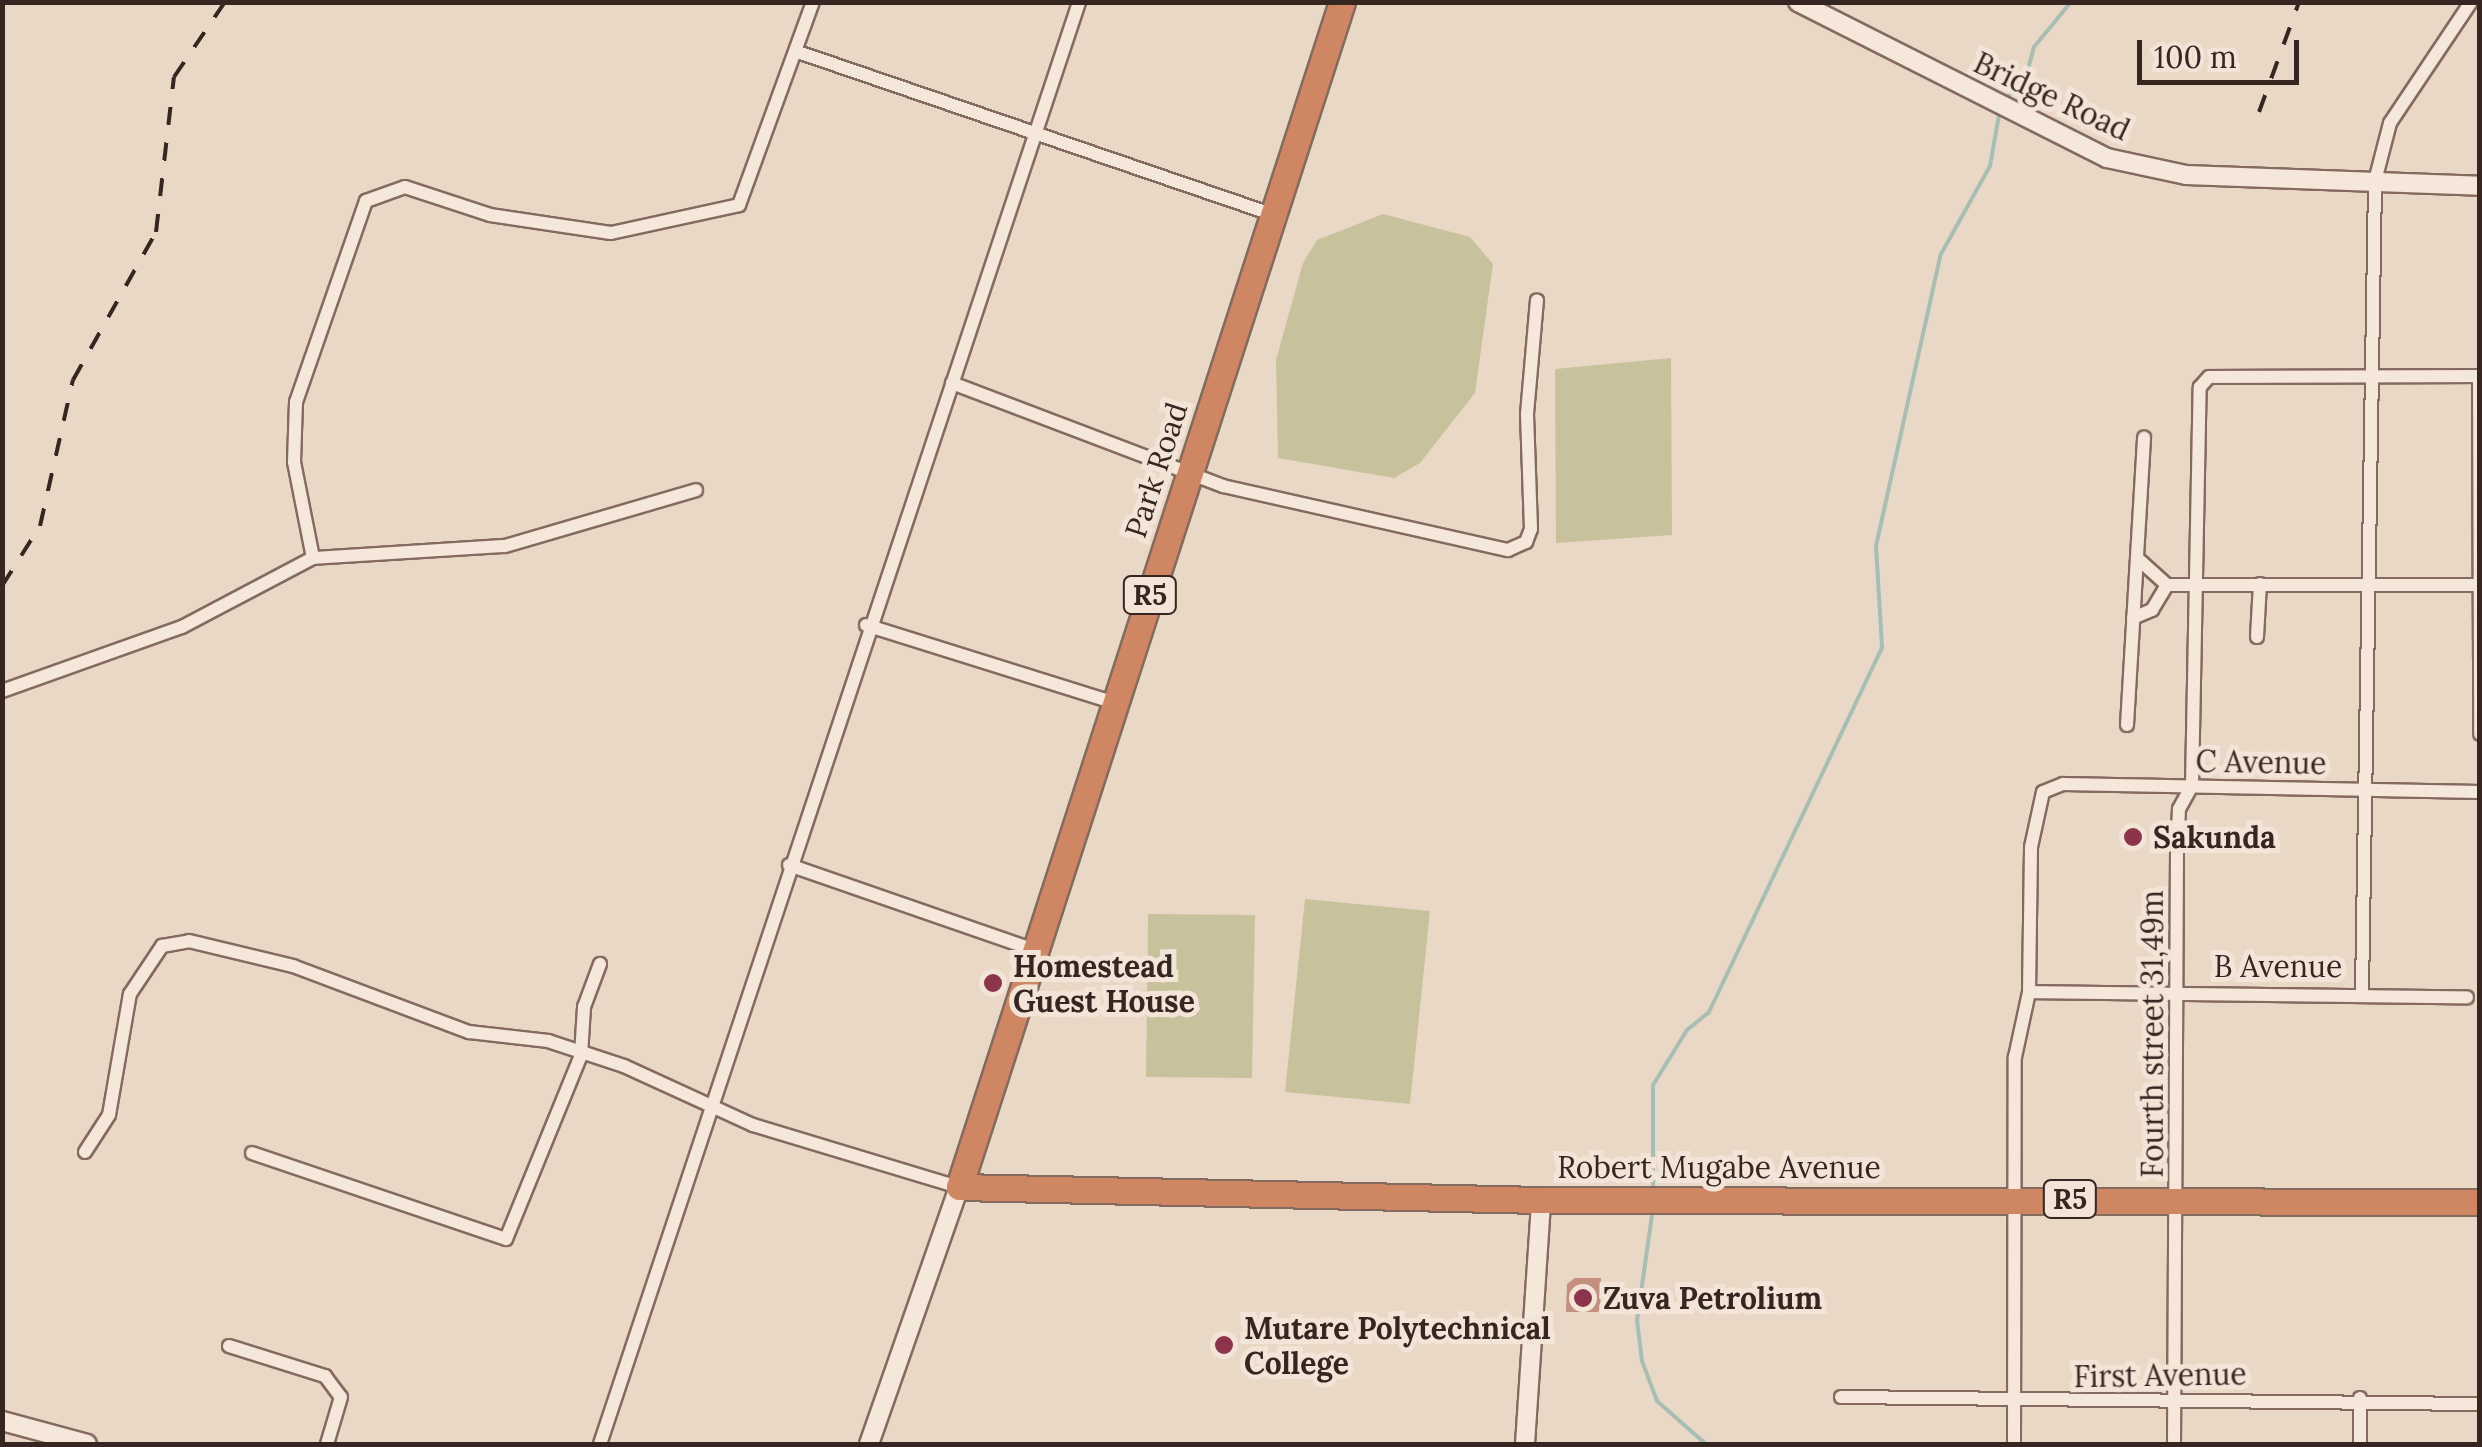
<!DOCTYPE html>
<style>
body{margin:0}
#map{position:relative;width:2482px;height:1447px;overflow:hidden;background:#ead8c7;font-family:Lora,serif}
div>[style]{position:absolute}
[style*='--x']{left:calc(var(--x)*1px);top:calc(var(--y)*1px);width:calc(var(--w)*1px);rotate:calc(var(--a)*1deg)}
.green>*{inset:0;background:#c7c29c}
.stream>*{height:4px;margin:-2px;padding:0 2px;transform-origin:2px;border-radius:2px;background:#a8beb3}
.building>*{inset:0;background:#c48e81}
.roads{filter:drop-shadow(2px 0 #846a5f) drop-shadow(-2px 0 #846a5f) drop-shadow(0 2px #846a5f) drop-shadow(0 -2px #846a5f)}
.street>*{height:12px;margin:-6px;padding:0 6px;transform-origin:6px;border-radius:6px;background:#f5e7da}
.secondary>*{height:18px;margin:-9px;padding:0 9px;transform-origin:9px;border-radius:9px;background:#f5e7da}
.highway>*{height:25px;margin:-12.5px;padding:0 12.5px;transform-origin:12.5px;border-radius:12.5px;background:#cf8662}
.rail>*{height:4px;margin-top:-2px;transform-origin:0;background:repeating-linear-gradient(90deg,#362621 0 18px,transparent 0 36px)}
.dots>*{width:28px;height:28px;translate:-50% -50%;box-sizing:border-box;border:5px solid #f2e4d6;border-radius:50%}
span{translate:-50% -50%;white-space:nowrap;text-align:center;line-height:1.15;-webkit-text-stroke:10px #f2e4d6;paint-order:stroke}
.shield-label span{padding:2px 8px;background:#f2e4d6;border:2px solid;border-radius:8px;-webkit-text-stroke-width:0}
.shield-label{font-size:28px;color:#362621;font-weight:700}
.street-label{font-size:30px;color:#362621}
.poi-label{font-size:30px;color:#362621;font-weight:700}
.left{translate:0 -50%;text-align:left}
.frame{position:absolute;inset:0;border:5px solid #362621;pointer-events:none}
.scale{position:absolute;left:2137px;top:40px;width:162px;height:45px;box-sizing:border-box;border:5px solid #362621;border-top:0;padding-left:12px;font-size:30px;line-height:35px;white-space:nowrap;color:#362621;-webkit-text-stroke:8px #f2e4d6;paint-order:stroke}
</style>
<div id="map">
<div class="green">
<div style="clip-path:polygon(1383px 214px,1470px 237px,1493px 264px,1475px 393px,1420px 463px,1394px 478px,1278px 458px,1276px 360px,1303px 263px,1317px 240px)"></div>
<div style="clip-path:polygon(1671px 358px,1672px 535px,1556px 543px,1555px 369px)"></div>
<div style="clip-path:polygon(1305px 899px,1430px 911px,1410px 1104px,1285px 1092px)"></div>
<div style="clip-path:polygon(1148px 914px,1255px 915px,1252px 1078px,1146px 1077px)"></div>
</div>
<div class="stream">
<div style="--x:2003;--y:100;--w:26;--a:-37"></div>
<div style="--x:2024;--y:84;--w:38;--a:-75"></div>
<div style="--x:2034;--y:47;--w:58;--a:-50.6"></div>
<div style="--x:1653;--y:1188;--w:103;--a:-90"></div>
<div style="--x:1653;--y:1085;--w:65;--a:-58.3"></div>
<div style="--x:1687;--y:1030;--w:28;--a:-39"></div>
<div style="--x:1709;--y:1012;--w:404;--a:-64.6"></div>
<div style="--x:1882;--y:647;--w:101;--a:-93.4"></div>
<div style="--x:1876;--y:546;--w:299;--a:-77.5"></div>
<div style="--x:1941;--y:254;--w:101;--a:-60.9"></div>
<div style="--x:1990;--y:166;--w:58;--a:-80"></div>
<div style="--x:1653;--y:1208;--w:113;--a:98.1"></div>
<div style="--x:1637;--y:1320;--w:41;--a:83"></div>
<div style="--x:1642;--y:1361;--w:43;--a:69.4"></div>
<div style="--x:1657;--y:1401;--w:65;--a:41.3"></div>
</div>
<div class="building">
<div style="clip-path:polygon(1575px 1278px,1601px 1278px,1600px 1312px,1566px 1312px,1567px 1284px)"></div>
</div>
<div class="roads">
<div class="street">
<div style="--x:798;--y:52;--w:503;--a:18.9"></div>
<div style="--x:2479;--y:376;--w:358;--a:89.8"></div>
<div style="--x:952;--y:383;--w:290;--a:20.8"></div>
<div style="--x:1223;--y:486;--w:292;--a:12.7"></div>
<div style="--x:1508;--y:550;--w:20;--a:-24"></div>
<div style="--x:1526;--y:542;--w:14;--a:-69"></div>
<div style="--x:1531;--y:529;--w:115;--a:-92"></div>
<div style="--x:1527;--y:414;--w:114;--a:-85"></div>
<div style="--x:313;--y:558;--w:98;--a:-101.2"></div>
<div style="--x:294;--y:462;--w:60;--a:-88.1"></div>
<div style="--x:296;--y:402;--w:213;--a:-70.8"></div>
<div style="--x:366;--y:201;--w:41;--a:-19.7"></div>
<div style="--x:405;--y:187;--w:89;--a:18.2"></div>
<div style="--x:490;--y:215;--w:122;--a:8.5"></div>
<div style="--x:611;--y:233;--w:131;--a:-12.3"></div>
<div style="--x:739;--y:205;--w:216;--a:-70"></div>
<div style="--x:2167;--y:585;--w:313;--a:0"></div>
<div style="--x:2133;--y:618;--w:21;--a:-23"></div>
<div style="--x:2152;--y:610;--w:29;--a:-59"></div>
<div style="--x:2167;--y:585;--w:38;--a:-138"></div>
<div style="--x:866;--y:625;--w:261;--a:17.4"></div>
<div style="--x:2257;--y:637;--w:53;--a:-86.8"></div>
<div style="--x:2;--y:691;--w:191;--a:-19.6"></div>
<div style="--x:182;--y:627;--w:148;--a:-27.8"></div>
<div style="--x:313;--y:558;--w:192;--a:-3.6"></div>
<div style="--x:505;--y:546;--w:199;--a:-16.3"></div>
<div style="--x:2127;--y:725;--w:288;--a:-86.6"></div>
<div style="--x:789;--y:865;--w:259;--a:19.1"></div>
<div style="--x:2029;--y:992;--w:438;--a:0.7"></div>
<div style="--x:2362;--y:992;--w:811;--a:-89.08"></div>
<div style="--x:2375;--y:181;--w:60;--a:-75.5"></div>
<div style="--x:2390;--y:123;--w:146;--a:-56.2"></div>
<div style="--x:85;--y:1152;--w:44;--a:-57"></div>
<div style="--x:109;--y:1115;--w:123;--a:-80.2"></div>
<div style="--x:130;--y:994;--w:58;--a:-56.3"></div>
<div style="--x:162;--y:946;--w:27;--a:-10"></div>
<div style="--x:189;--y:941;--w:107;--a:13.5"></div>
<div style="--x:293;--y:966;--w:188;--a:20.6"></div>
<div style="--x:469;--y:1032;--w:80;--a:6.5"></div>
<div style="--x:548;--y:1041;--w:80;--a:18.2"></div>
<div style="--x:624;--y:1066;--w:142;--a:24.6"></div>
<div style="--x:753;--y:1125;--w:215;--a:16.8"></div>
<div style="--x:252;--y:1153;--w:268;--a:18.7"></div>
<div style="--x:506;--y:1239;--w:199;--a:-67.8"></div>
<div style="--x:581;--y:1055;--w:48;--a:-86.4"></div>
<div style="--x:584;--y:1007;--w:46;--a:-69.6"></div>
<div style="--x:229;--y:1346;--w:101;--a:17.4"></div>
<div style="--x:325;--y:1376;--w:26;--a:53"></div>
<div style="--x:341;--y:1397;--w:49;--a:106.6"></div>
<div style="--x:1841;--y:1397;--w:639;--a:0.63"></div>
<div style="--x:2360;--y:1398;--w:46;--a:90"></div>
<div style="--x:600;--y:1444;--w:1519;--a:-71.62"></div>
<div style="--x:2014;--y:1444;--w:387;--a:-89.9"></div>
<div style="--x:2015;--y:1057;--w:66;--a:-77.8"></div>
<div style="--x:2029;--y:992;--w:145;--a:-89.2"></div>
<div style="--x:2031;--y:847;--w:56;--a:-77.7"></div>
<div style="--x:2043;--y:792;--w:22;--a:-22"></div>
<div style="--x:2063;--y:784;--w:417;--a:1.1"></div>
<div style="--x:2174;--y:1444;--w:590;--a:-89.71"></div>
<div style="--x:2177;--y:854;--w:45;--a:-87.5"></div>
<div style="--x:2179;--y:809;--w:26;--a:-61"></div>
<div style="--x:2192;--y:786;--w:399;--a:-88.9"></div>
<div style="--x:2200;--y:387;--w:13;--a:-48"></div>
<div style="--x:2209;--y:377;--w:271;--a:-0.2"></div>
</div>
<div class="secondary">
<div style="--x:1798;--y:2;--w:346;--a:26.8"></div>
<div style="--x:2107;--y:158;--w:81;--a:12.1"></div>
<div style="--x:2186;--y:175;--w:294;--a:2.1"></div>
<div style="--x:2;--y:1421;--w:88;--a:15.1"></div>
<div style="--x:869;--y:1444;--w:272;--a:-70.7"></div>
<div style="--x:1525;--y:1444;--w:245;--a:-86.2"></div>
</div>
<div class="highway">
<div style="--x:1342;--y:2;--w:1245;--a:107.91"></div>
<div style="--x:959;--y:1187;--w:582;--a:1.28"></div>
<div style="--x:1541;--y:1200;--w:939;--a:0.12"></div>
</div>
</div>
<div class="rail">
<div style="--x:2259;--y:112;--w:117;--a:-70"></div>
<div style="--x:2;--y:586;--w:71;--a:-57.7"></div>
<div style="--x:40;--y:526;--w:150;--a:-77.3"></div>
<div style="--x:73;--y:380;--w:170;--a:-60.7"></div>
<div style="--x:156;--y:232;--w:156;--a:-83.4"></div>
<div style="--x:174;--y:77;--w:91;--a:-55.8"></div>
</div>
<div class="dots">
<div style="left:2133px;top:837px;background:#8c354a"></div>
<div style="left:993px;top:983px;background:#8c354a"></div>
<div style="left:1583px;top:1298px;background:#8c354a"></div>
<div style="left:1224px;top:1345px;background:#8c354a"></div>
</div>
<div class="shield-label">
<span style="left:1150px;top:595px">R5</span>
<span style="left:2070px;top:1199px">R5</span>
</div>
<div class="street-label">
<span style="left:2052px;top:96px;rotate:25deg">Bridge Road</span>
<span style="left:1156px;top:470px;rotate:-72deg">Park Road</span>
<span style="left:2261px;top:762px;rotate:1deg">C Avenue</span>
<span style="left:2278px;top:966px">B Avenue</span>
<span style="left:2152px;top:1034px;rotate:-90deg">Fourth street 31,49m</span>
<span style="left:1719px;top:1167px">Robert Mugabe Avenue</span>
<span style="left:2160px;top:1375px;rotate:-1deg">First Avenue</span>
</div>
<div class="poi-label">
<span class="left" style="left:2153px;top:837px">Sakunda</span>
<span class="left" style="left:1013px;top:983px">Homestead<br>Guest House</span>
<span class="left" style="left:1603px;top:1298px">Zuva Petrolium</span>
<span class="left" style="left:1244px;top:1345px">Mutare Polytechnical<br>College</span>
</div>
<div class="frame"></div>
<div class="scale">100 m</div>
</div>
